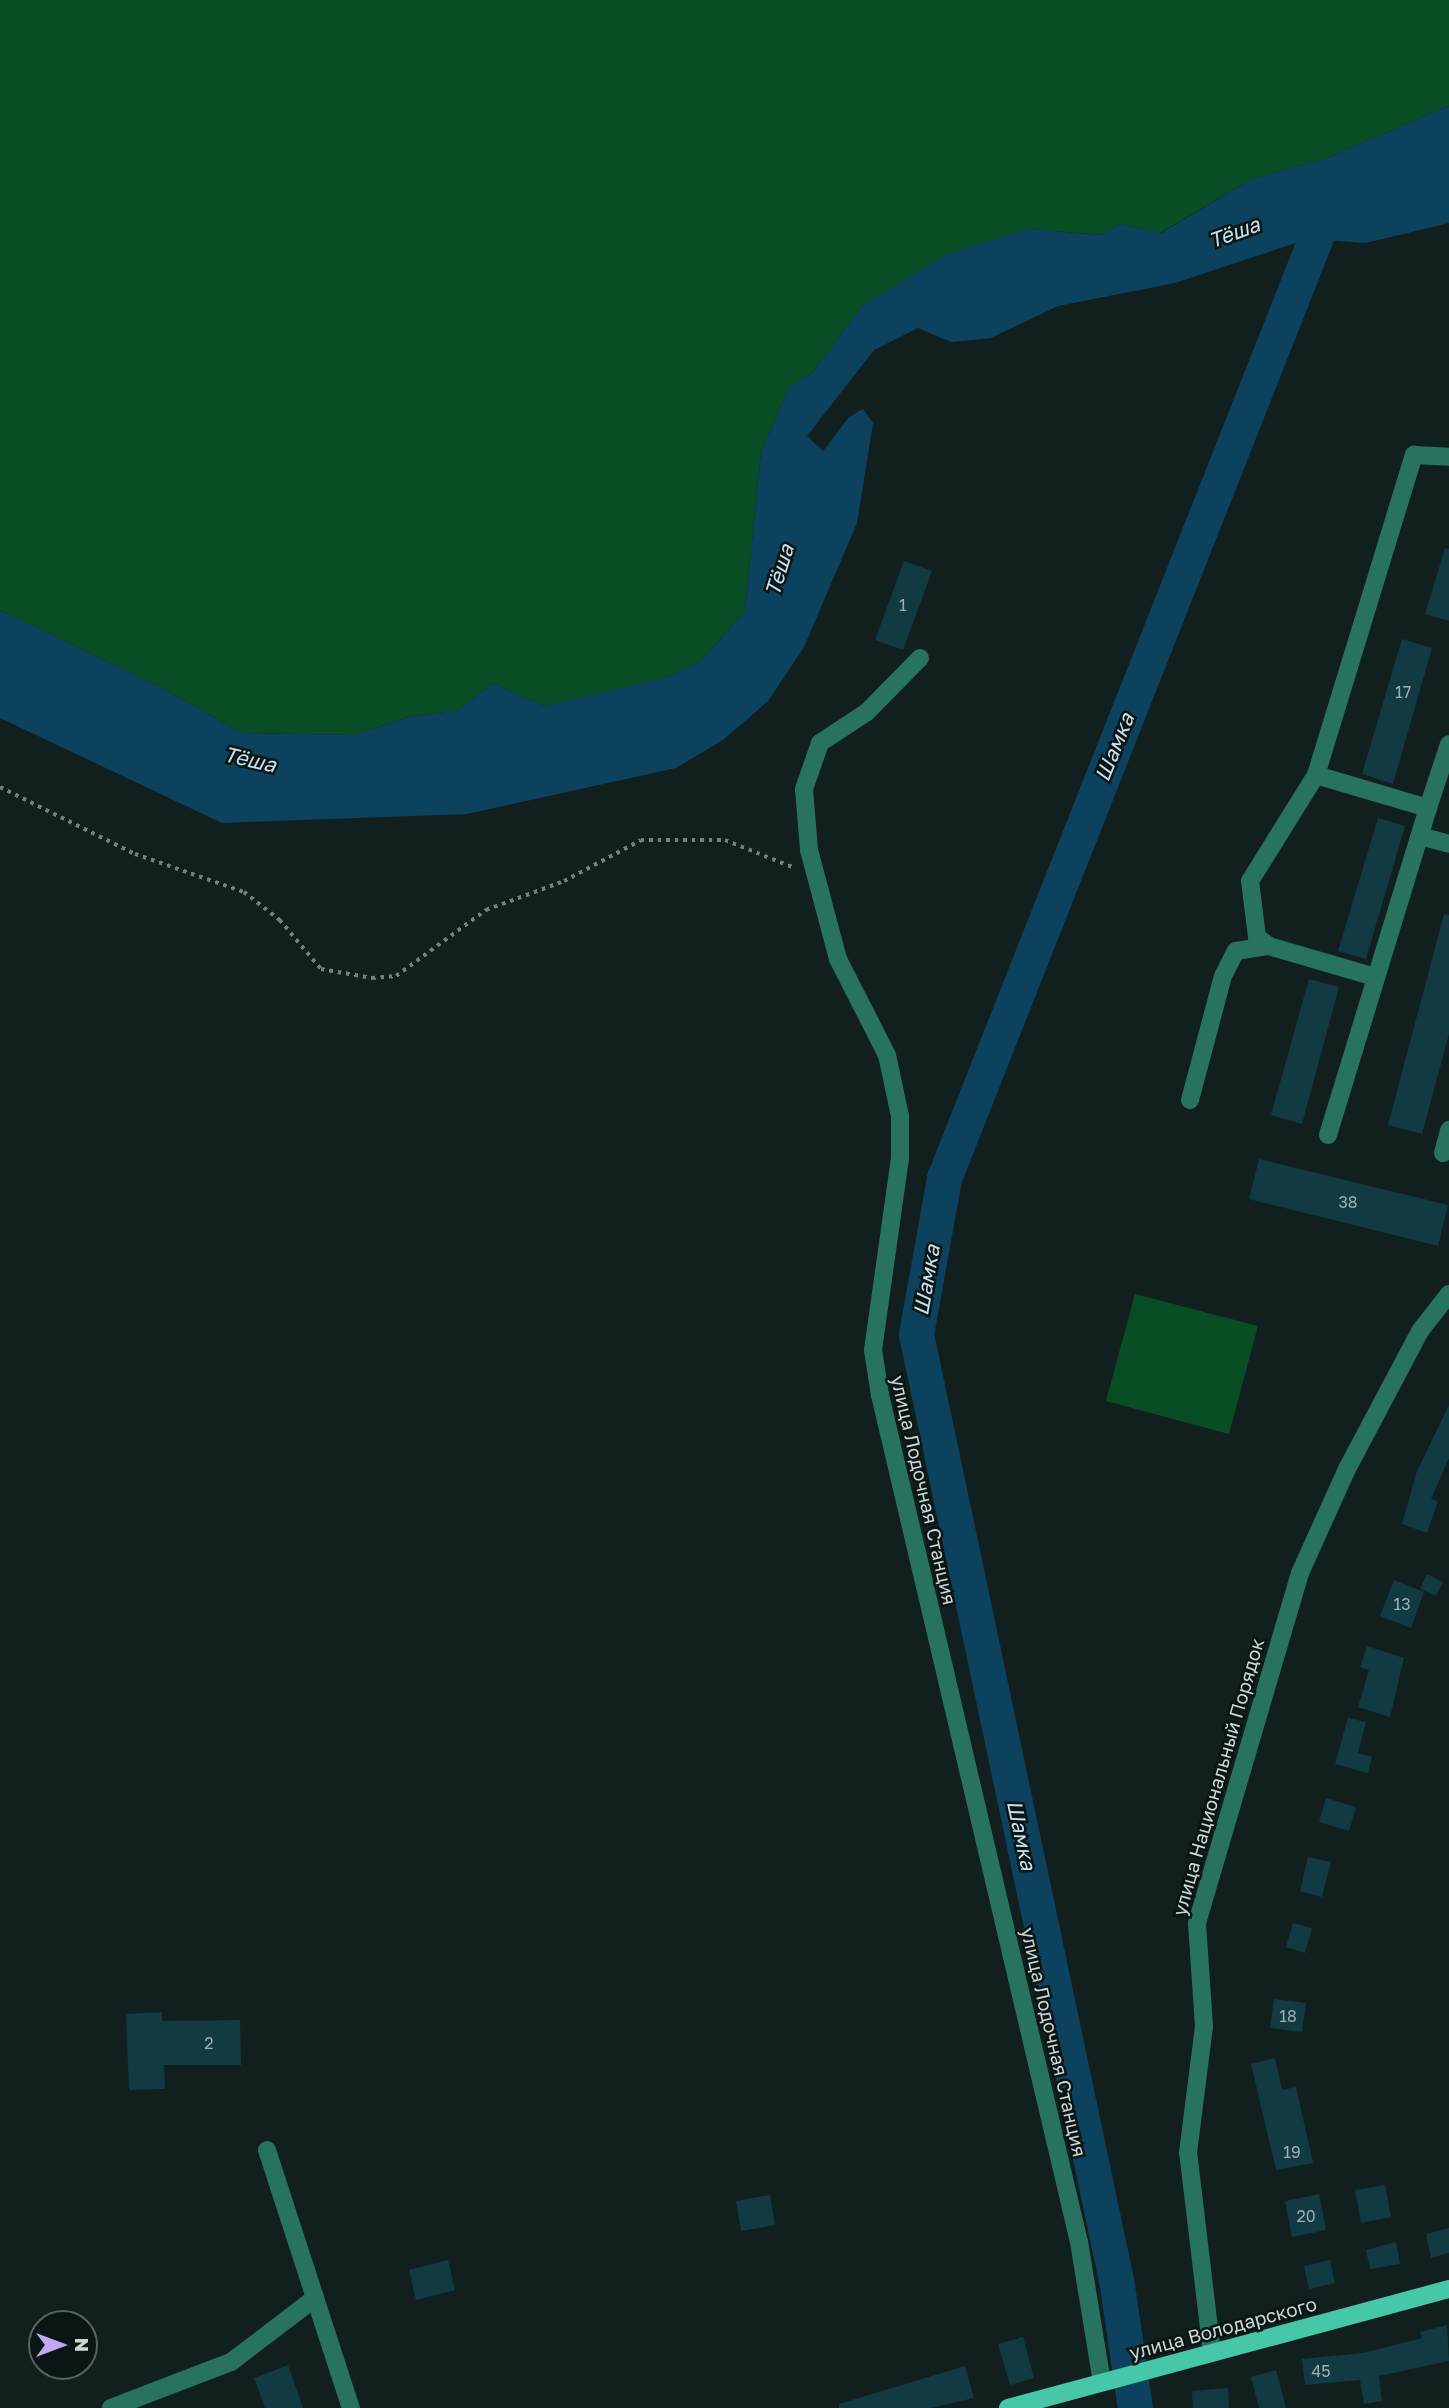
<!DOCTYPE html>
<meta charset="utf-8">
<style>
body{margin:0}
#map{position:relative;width:1449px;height:2408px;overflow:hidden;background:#121f1f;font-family:"Golos Text",sans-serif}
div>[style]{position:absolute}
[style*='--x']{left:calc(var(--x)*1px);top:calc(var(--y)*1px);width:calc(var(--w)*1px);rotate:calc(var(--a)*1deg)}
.green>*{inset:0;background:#094d25}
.water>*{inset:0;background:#0d425e}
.river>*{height:35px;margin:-17.5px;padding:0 17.5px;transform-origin:17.5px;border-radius:17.5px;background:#0d425e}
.building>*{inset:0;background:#113a43}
.path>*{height:3.5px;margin-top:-1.75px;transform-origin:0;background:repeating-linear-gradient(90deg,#76807f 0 3.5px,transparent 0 8.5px)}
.minor>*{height:18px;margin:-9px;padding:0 9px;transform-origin:9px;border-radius:9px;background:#277360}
.major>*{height:18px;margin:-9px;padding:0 9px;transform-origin:9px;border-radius:9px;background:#46c7a7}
span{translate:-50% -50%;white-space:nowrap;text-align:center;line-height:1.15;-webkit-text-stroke:5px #091615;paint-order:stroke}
.number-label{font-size:16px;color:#9fafb0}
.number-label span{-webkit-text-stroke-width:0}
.street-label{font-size:19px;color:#ced6d5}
.water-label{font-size:21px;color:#cbe0ee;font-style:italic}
.north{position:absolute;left:28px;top:2310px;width:70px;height:70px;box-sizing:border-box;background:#091615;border:2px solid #586362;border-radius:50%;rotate:90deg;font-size:19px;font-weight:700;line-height:28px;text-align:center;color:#ced6d5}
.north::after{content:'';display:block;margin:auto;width:24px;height:32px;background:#c4a7f1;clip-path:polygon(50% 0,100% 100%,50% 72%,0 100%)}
</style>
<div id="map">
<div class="green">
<div style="clip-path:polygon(0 0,1449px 0,1449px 106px,1322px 160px,1252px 179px,1160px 233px,1119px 224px,1102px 235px,1029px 229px,863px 305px,812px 373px,790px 386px,761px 452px,745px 611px,702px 660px,666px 678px,588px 700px,544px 706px,493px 683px,459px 710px,409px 717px,354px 735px,242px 733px,159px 686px,0 610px)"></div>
<div style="clip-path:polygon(1135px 1294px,1258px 1326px,1229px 1434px,1106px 1401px)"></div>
</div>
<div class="water">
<div style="clip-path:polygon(1449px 106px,1449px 223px,1366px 243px,1308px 239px,1175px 283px,1058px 306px,991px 338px,951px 342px,918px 328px,874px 350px,807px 436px,823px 451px,849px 417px,863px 409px,873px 423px,857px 523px,804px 647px,768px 701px,723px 740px,676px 768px,467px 814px,222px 823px,0 718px,0 610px,159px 686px,242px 733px,354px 735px,409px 717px,459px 710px,493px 683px,544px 706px,666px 678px,702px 660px,745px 611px,761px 452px,790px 386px,812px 373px,863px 305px,947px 254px,1029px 229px,1102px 235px,1119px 224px,1161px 233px,1252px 179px,1322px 160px)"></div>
</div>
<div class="river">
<div style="--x:1135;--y:2408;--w:129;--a:-98.4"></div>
<div style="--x:1116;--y:2280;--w:967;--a:-101.94"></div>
<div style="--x:916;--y:1334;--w:158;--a:-79.8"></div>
<div style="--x:944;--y:1178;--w:1047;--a:-68.43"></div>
</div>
<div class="building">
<div style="clip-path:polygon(1445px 548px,1449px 549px,1449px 621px,1425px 614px)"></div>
<div style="clip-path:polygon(904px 561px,932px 571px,903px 650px,875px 640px)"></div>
<div style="clip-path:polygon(1402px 639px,1432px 648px,1393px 784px,1362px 774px)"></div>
<div style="clip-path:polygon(1378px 818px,1405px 826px,1366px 959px,1338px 951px)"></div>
<div style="clip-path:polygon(1444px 914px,1449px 915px,1449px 1034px,1422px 1134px,1388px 1125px)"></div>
<div style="clip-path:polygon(1309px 979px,1339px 987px,1302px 1124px,1271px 1115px)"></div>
<div style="clip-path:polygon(1259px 1159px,1448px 1205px,1438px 1246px,1249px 1199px)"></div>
<div style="clip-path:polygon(1449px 1405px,1449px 1458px,1431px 1499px,1438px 1501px,1427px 1533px,1402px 1524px,1417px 1471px)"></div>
<div style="clip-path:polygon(1427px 1574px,1443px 1582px,1436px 1596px,1420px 1589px)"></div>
<div style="clip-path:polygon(1394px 1580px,1424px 1592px,1411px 1628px,1380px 1616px)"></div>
<div style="clip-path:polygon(1367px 1646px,1404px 1658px,1390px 1717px,1358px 1707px,1369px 1670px,1360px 1667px)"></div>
<div style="clip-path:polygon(1348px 1718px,1366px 1722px,1358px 1753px,1372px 1757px,1368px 1773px,1335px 1764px)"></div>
<div style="clip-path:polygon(1326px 1798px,1356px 1807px,1349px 1831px,1319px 1822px)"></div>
<div style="clip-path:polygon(1308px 1857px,1331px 1862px,1322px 1897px,1300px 1891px)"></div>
<div style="clip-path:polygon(1293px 1923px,1312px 1928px,1305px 1953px,1286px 1947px)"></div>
<div style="clip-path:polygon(1274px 1999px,1306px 2003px,1302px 2032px,1270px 2028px)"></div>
<div style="clip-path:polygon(162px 2012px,162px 2021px,240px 2020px,241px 2065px,164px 2065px,165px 2089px,129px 2090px,126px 2014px)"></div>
<div style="clip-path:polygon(1275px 2058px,1282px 2090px,1296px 2087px,1313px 2163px,1276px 2170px,1251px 2064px)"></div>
<div style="clip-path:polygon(1385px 2185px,1391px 2217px,1361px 2223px,1355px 2190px)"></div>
<div style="clip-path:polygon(1319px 2194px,1326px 2230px,1292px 2237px,1285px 2201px)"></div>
<div style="clip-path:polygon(770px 2195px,775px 2225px,741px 2231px,736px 2201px)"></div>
<div style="clip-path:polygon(1449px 2228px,1449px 2253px,1431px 2258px,1426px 2234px)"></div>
<div style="clip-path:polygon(1396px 2242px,1400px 2264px,1370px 2269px,1366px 2250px)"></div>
<div style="clip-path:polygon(448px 2260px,455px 2290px,416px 2300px,409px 2270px)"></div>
<div style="clip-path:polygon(1330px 2260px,1335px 2283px,1309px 2289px,1304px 2266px)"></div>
<div style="clip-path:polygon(1447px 2325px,1449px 2361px,1379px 2376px,1382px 2401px,1364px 2404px,1360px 2380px,1305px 2385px,1302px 2359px,1363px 2353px,1422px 2338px,1420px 2332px)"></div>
<div style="clip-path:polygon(1023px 2337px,1034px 2378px,1010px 2385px,998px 2344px)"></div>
<div style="clip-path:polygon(288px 2365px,303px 2408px,265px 2408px,254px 2378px)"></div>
<div style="clip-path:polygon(965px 2366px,974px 2398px,931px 2408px,839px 2408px,839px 2404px)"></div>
<div style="clip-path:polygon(1276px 2370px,1286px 2408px,1259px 2408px,1251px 2377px)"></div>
<div style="clip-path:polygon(1228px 2388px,1229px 2408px,1193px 2408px,1192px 2391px)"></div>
</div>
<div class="path">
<div style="--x:0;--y:787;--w:151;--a:26.4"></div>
<div style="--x:135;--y:854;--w:115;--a:19.2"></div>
<div style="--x:244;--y:892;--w:46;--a:37.9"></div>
<div style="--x:280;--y:920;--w:64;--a:50.1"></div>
<div style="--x:321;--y:969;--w:52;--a:10"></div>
<div style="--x:372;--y:978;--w:24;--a:-5"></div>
<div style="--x:396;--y:976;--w:112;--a:-36.3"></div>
<div style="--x:486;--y:910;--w:83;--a:-20.4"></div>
<div style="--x:564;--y:881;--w:87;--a:-28"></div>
<div style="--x:641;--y:840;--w:84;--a:0"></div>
<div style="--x:725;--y:840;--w:75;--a:21.8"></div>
</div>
<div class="minor">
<div style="--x:920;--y:658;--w:76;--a:134.5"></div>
<div style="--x:867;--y:712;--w:56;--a:146.6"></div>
<div style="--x:820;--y:743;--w:49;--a:109.2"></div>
<div style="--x:804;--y:789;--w:61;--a:85.3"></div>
<div style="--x:809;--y:850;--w:113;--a:75.1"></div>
<div style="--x:838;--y:959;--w:108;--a:63"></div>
<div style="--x:887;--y:1055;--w:62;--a:78"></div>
<div style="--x:900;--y:1116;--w:42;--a:90"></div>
<div style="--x:900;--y:1158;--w:194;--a:98"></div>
<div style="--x:873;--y:1350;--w:46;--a:81.2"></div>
<div style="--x:880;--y:1395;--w:870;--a:76.78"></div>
<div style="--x:1079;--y:2242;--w:142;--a:80.7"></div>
<div style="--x:1316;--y:775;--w:117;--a:16.4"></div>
<div style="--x:1428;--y:808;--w:67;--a:-71.8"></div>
<div style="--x:1420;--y:836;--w:30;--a:15"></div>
<div style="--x:1375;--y:977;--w:110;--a:-163.7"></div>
<div style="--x:1269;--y:946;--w:15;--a:-143"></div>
<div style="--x:1257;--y:937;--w:56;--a:-97.1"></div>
<div style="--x:1250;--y:881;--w:125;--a:-58.1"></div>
<div style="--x:1316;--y:775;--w:335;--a:-73"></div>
<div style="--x:1414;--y:455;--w:35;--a:3"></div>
<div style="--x:1190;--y:1100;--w:128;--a:-75.1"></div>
<div style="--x:1223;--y:976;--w:28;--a:-63"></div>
<div style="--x:1236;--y:951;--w:33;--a:-9"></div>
<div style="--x:1328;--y:1135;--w:342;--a:-73"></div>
<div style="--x:1443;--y:1153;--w:24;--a:-75"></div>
<div style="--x:267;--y:2150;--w:271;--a:72"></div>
<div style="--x:1212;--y:2353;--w:201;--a:-96.8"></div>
<div style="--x:1188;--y:2153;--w:128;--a:-82.8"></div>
<div style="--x:1204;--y:2026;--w:103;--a:-93.9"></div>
<div style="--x:1197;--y:1923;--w:365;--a:-73.6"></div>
<div style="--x:1300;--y:1573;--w:114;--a:-65.7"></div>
<div style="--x:1347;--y:1469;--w:156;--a:-62.1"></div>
<div style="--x:1420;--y:1331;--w:47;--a:-51.9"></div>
<div style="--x:111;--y:2408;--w:129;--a:-21"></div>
<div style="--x:231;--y:2362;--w:106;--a:-37.3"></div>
</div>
<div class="major">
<div style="--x:1008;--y:2408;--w:457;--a:-15.1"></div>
</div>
<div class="number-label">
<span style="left:903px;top:605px">1</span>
<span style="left:1403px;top:692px">17</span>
<span style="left:1348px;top:1202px">38</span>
<span style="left:1402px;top:1604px">13</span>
<span style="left:1288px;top:2016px">18</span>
<span style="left:209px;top:2043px">2</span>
<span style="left:1292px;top:2152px">19</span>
<span style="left:1306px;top:2216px">20</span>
<span style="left:1321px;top:2371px">45</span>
</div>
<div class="street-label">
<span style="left:924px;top:1490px;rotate:77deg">улица Лодочная Станция</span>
<span style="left:1218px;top:1777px;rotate:-74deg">улица Национальный Порядок</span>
<span style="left:1054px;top:2042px;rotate:77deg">улица Лодочная Станция</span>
<span style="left:1223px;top:2328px;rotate:-15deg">улица Володарского</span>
</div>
<div class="water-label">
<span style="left:1234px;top:232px;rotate:-20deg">Тёша</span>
<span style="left:779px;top:570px;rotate:-73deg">Тёша</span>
<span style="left:1114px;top:747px;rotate:-68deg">Шамка</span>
<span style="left:250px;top:759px;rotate:13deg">Тёша</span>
<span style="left:926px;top:1280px;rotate:-80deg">Шамка</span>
<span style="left:1022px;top:1835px;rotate:78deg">Шамка</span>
</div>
<div class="north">N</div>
</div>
